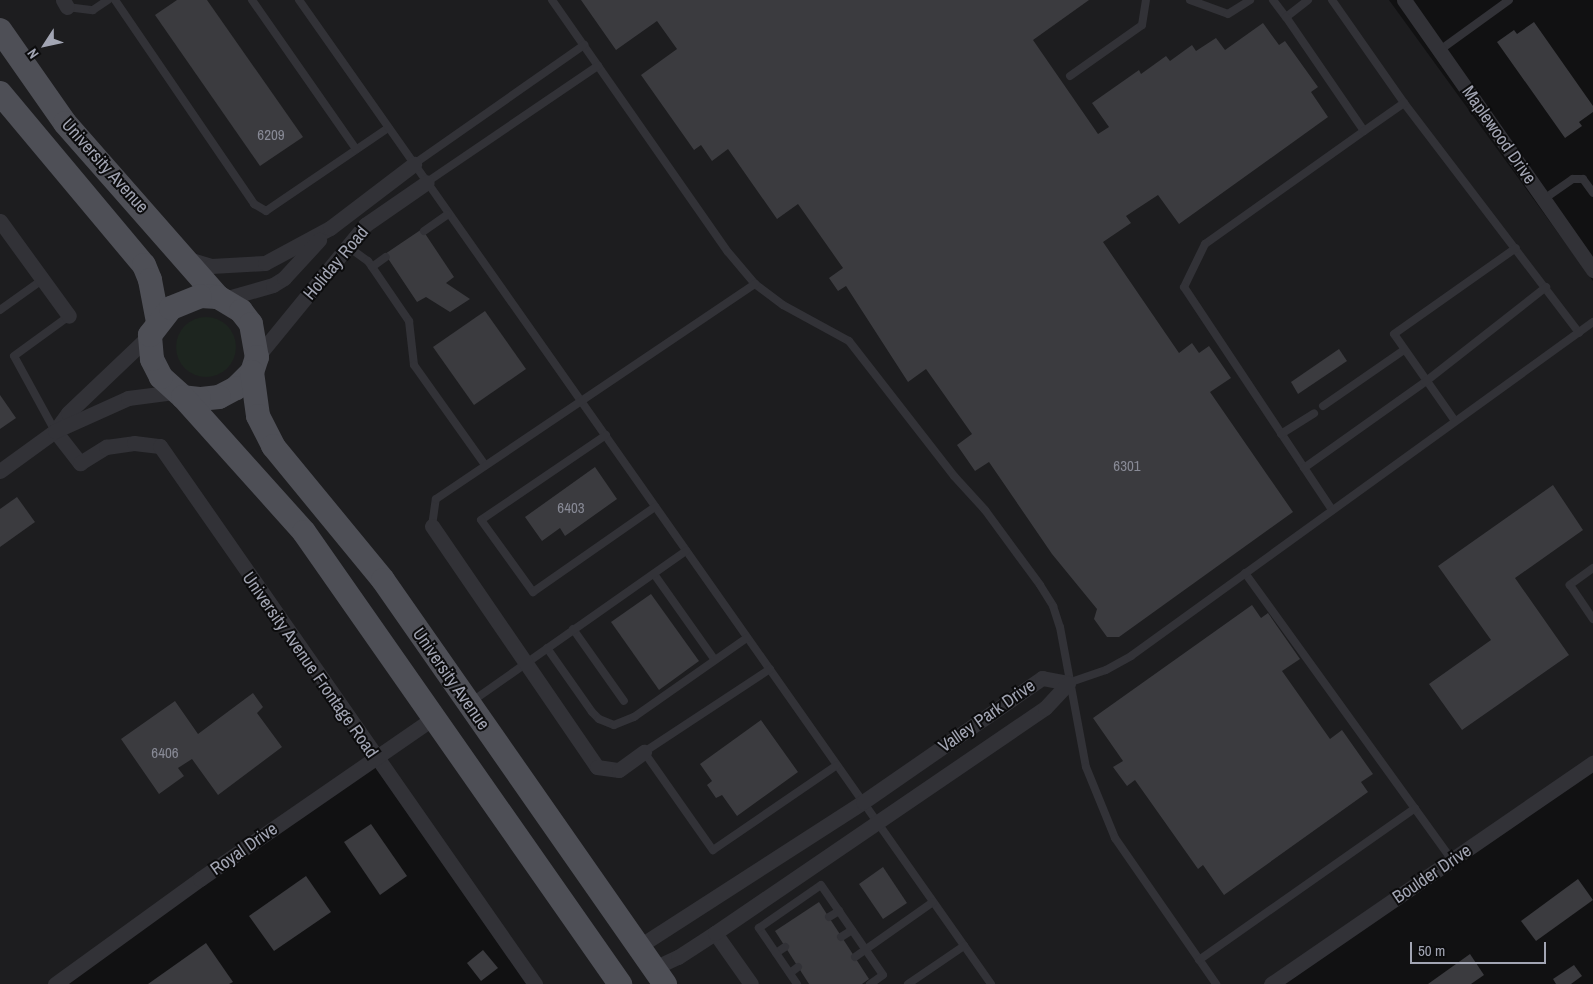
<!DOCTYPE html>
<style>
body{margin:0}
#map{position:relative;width:1593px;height:984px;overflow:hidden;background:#111112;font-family:"Archivo Narrow",sans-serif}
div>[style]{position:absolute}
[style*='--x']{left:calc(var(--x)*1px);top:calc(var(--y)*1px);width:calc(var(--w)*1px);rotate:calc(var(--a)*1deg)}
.built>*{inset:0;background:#1d1d1f}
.green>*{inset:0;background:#1d251f}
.round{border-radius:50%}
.building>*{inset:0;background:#3b3b3f}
.lane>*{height:8px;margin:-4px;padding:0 4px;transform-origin:4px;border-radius:4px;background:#323237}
.street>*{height:15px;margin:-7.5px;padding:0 7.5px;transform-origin:7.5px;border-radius:7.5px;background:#323237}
.primary>*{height:24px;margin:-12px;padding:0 12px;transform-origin:12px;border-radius:12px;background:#4e4f56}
span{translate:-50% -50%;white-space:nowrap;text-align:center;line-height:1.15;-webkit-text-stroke:4px #0c0c0d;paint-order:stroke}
.number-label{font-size:15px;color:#888a96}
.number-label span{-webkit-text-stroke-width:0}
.street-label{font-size:18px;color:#a2a5b3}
.north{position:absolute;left:20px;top:20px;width:50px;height:50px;-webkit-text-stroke:4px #0c0c0d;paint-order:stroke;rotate:235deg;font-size:14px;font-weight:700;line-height:20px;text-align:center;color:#a2a5b3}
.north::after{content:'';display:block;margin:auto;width:18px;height:22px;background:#a2a5b3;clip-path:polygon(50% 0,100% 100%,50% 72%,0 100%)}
.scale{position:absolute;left:1410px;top:942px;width:136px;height:22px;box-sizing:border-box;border:2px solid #a2a5b3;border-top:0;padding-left:6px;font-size:15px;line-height:18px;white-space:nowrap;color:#a2a5b3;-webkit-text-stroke:4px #0c0c0d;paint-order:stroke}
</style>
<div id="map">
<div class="built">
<div style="clip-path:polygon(0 0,1389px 0,1593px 281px,1593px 763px,1271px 984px,535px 984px,375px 759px,55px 984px,0 984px)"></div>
</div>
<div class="green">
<div class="round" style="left:176px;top:317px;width:60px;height:60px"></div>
</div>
<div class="building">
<div style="clip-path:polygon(177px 0,207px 0,303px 137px,260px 166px,155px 15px)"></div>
<div style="clip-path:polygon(581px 0,1089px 0,1033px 40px,1098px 134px,1109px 127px,1092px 103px,1139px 70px,1141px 74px,1166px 56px,1170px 61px,1192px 45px,1196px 51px,1216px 38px,1225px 50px,1263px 23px,1279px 45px,1285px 41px,1318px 87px,1311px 92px,1328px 117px,1179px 224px,1158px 195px,1126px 216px,1131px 223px,1103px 242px,1179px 353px,1192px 343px,1199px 353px,1209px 346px,1231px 378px,1210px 392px,1293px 512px,1119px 637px,1107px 637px,1094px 619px,1097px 609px,1052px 554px,989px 462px,975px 471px,957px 445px,972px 434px,926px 369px,908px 382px,846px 286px,838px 291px,829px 278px,843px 268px,798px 204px,777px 219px,728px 149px,712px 161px,701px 145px,694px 150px,641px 75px,677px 49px,657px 21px,616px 50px)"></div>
<div style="clip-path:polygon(1534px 22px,1593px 106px,1593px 112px,1579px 122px,1582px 126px,1565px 138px,1497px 42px,1514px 30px,1517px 34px)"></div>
<div style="clip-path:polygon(422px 229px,454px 277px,446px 283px,470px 299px,450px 312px,426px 297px,417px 302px,385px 254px)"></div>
<div style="clip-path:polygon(485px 311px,526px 369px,474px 405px,433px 347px)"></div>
<div style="clip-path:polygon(1339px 349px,1347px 361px,1298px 394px,1291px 382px)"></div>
<div style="clip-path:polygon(0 395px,16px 418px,0 429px)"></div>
<div style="clip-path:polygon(595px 467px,617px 499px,565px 536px,560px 528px,542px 541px,525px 517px)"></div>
<div style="clip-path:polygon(1553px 485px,1583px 530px,1515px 578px,1569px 655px,1462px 730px,1429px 684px,1491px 640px,1438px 566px)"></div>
<div style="clip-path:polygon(17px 497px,35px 522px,0 547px,0 509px)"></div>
<div style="clip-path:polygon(651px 594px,699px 661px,659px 690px,611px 622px)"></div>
<div style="clip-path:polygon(1252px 605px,1261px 618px,1268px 613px,1300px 659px,1282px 671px,1330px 739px,1342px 730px,1373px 774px,1361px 782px,1368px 792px,1224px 895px,1203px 865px,1198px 869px,1135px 780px,1127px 786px,1113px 767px,1123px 761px,1093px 718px)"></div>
<div style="clip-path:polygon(253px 693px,263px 707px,257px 713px,282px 747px,218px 795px,192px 759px,178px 768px,184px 776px,159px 794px,121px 739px,175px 701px,198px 734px)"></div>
<div style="clip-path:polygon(761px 720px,798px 772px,737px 816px,722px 795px,716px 798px,707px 785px,712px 781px,700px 764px)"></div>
<div style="clip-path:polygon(371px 824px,407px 876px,380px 895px,344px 842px)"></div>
<div style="clip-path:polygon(883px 867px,907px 903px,883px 919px,859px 884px)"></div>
<div style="clip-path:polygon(306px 876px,331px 912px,274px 951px,249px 916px)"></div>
<div style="clip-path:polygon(1578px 879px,1593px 900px,1536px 941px,1521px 921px)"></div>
<div style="clip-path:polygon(819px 902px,869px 979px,862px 984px,809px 984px,775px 931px)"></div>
<div style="clip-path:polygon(206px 943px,233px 982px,229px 984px,148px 984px)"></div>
<div style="clip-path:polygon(483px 950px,498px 968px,481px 981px,467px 963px)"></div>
<div style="clip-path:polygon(1470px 954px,1484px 975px,1471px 984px,1428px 984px)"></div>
<div style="clip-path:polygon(1574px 965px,1582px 976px,1571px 984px,1556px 984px,1553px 979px)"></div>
</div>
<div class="lane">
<div style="--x:115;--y:0;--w:247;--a:55.7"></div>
<div style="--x:254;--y:204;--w:14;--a:30"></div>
<div style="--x:266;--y:211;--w:148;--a:-34.2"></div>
<div style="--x:252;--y:0;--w:182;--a:55.1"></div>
<div style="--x:299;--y:0;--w:1203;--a:54.88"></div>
<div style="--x:552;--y:0;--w:307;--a:55.1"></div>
<div style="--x:728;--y:252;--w:42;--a:49.8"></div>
<div style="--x:755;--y:284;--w:35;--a:37"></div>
<div style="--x:783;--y:305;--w:75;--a:28.6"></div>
<div style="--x:849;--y:341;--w:171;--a:52.1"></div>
<div style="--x:954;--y:476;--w:46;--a:47.6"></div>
<div style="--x:985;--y:510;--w:93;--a:53.7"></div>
<div style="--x:1040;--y:585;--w:25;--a:58"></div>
<div style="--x:1053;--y:606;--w:22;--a:72"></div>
<div style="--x:1060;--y:627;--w:142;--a:79.5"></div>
<div style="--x:1086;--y:767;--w:77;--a:67.8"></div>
<div style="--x:1115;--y:838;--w:178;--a:55.3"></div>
<div style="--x:1190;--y:0;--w:40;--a:20.2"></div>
<div style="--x:1228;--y:14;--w:26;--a:-32"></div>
<div style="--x:1273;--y:0;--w:21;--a:53"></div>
<div style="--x:1308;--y:0;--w:28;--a:142"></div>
<div style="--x:1286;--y:17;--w:138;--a:55.6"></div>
<div style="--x:1364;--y:131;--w:195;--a:144.6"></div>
<div style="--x:1205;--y:244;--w:48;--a:116"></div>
<div style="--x:1184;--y:287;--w:268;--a:56.4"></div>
<div style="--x:1332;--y:0;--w:126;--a:55"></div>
<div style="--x:1404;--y:103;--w:289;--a:52.7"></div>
<div style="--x:67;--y:7;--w:26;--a:7"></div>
<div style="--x:93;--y:10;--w:18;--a:-34"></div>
<div style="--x:1440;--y:50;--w:85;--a:-35.9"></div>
<div style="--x:1070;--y:76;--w:88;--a:-35.3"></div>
<div style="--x:1142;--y:25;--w:25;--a:-81"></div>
<div style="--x:1364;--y:131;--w:49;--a:-35"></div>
<div style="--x:414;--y:164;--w:208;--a:-35"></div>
<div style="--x:427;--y:182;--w:207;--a:-34.2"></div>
<div style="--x:1544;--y:199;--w:35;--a:-35"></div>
<div style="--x:1573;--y:179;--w:10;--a:0"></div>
<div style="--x:1583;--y:179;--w:17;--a:54"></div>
<div style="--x:424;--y:231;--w:29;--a:-35"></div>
<div style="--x:347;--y:246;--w:26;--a:36"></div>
<div style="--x:368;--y:261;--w:73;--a:55.7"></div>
<div style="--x:409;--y:321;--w:44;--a:83.5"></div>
<div style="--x:414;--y:365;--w:123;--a:54.6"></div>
<div style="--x:372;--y:267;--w:17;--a:-36"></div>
<div style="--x:0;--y:310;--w:52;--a:-35.5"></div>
<div style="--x:1323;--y:406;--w:98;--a:-34.7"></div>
<div style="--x:1455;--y:421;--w:106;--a:-125"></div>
<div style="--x:1394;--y:334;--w:149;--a:-35.2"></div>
<div style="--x:55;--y:431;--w:85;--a:-118.7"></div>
<div style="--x:14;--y:356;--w:68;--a:-36"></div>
<div style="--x:1281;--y:434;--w:39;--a:-32"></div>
<div style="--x:606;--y:435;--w:151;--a:145.8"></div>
<div style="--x:481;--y:520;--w:89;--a:54.2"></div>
<div style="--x:533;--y:592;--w:149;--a:-34.9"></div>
<div style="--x:1304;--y:468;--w:148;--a:-35.4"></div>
<div style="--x:1425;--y:382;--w:154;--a:-38.1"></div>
<div style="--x:432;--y:526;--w:27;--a:-82"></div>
<div style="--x:436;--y:499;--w:385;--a:-34"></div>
<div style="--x:1593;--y:568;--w:29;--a:144"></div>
<div style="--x:1570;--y:585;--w:41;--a:55.9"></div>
<div style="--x:1245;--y:573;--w:354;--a:54.2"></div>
<div style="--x:654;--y:574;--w:105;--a:54.7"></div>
<div style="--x:573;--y:629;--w:88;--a:54.7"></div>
<div style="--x:547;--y:648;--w:78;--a:54.9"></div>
<div style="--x:592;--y:712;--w:10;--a:45"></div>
<div style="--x:599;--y:719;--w:16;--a:22"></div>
<div style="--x:614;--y:725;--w:22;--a:-22"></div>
<div style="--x:634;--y:717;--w:138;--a:-35"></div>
<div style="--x:770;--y:669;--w:151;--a:146.6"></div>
<div style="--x:644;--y:752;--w:120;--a:54.9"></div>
<div style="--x:713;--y:850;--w:150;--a:-34.4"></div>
<div style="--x:1068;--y:683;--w:40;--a:-18.9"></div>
<div style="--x:1106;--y:670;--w:29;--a:-29"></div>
<div style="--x:1131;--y:656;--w:570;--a:-35.86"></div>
<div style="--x:471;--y:702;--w:263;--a:-35.1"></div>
<div style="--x:829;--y:917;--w:12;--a:-31"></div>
<div style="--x:841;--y:937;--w:13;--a:-32"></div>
<div style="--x:776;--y:953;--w:11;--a:-34"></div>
<div style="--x:855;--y:957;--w:95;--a:-35.2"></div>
<div style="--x:1199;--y:960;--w:264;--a:-35.1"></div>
<div style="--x:790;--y:973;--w:10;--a:-37"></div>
<div style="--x:797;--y:984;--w:68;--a:-124.2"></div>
<div style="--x:759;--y:928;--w:75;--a:-34.7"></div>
<div style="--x:821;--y:885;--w:109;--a:55.4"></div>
<div style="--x:883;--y:975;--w:16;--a:145"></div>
<div style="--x:908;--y:984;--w:68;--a:-34.2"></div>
</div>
<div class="street">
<div style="--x:63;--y:0;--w:8;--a:60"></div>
<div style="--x:1404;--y:0;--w:330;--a:55"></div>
<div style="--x:0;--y:221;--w:117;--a:54"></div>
<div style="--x:188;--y:259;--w:24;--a:17"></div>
<div style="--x:211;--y:266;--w:54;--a:-3.2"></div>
<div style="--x:265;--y:263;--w:74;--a:-28.3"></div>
<div style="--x:330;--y:228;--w:106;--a:-37.3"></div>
<div style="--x:224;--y:299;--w:51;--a:-15.9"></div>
<div style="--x:273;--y:285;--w:13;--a:-32"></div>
<div style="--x:284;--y:278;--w:52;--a:-47.4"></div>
<div style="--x:257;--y:357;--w:171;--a:-50.7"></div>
<div style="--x:365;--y:225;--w:75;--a:-34.7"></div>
<div style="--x:55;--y:431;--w:41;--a:52"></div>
<div style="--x:80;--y:463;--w:31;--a:-32"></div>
<div style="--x:106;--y:447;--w:28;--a:-8"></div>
<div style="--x:134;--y:443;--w:26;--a:7"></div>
<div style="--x:160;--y:446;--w:656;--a:55.12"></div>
<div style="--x:55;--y:431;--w:22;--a:-54"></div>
<div style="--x:68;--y:413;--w:113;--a:-43.6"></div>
<div style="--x:0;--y:471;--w:68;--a:-36"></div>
<div style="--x:55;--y:431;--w:80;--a:-24.3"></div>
<div style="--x:128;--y:398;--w:46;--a:-7.4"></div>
<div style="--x:432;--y:526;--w:292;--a:55.6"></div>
<div style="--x:597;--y:767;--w:22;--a:8"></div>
<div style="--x:619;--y:770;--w:31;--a:-36"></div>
<div style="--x:715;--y:933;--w:62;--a:54.8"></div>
<div style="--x:638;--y:947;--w:268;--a:-32.8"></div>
<div style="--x:863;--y:802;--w:218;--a:-34.7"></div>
<div style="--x:1042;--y:678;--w:26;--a:11"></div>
<div style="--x:654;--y:968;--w:26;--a:-25"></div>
<div style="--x:678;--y:957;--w:44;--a:-33"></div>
<div style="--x:715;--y:933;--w:399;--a:-34.3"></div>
<div style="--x:1045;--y:708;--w:34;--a:-47"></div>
<div style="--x:55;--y:984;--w:179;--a:-35.9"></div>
<div style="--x:200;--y:879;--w:285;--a:-34.6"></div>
<div style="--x:1271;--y:984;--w:391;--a:-34.5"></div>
</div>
<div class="primary">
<div style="--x:0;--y:30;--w:113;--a:55"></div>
<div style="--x:65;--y:123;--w:232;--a:48.7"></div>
<div style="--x:0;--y:93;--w:224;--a:50.1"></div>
<div style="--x:144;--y:265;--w:16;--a:68"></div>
<div style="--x:150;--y:280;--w:43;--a:79.2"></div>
<div style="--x:200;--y:296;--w:18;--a:3"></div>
<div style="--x:218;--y:297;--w:27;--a:31"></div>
<div style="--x:241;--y:311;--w:16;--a:52"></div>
<div style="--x:251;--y:324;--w:34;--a:80"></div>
<div style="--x:257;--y:357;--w:16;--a:108"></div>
<div style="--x:252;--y:372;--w:23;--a:135"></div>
<div style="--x:236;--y:388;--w:19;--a:152"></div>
<div style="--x:219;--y:397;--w:20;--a:174"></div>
<div style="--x:199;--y:399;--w:16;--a:-173"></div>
<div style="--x:183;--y:397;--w:30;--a:-138"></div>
<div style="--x:161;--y:377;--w:20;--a:-117"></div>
<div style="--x:152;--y:359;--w:24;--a:-95"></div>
<div style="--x:150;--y:335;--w:34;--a:-52"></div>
<div style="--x:171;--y:308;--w:31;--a:-22"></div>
<div style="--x:252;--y:372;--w:44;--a:82.2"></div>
<div style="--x:258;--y:416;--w:34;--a:63"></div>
<div style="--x:273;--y:446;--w:173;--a:50.6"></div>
<div style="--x:383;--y:580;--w:493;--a:55.1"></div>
<div style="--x:183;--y:397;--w:181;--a:48.1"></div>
<div style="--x:304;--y:532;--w:552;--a:55.04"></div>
</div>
<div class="number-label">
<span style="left:271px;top:135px">6209</span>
<span style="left:1127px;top:466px">6301</span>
<span style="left:571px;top:508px">6403</span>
<span style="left:165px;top:753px">6406</span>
</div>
<div class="street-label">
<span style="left:1499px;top:135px;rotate:55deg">Maplewood Drive</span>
<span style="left:105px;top:166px;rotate:48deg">University Avenue</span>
<span style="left:336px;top:263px;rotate:-50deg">Holiday Road</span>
<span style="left:310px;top:665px;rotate:55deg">University Avenue Frontage Road</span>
<span style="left:451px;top:679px;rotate:55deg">University Avenue</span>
<span style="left:987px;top:716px;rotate:-35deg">Valley Park Drive</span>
<span style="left:244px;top:849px;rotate:-35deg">Royal Drive</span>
<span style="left:1432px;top:874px;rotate:-34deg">Boulder Drive</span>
</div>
<div class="north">N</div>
<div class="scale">50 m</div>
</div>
